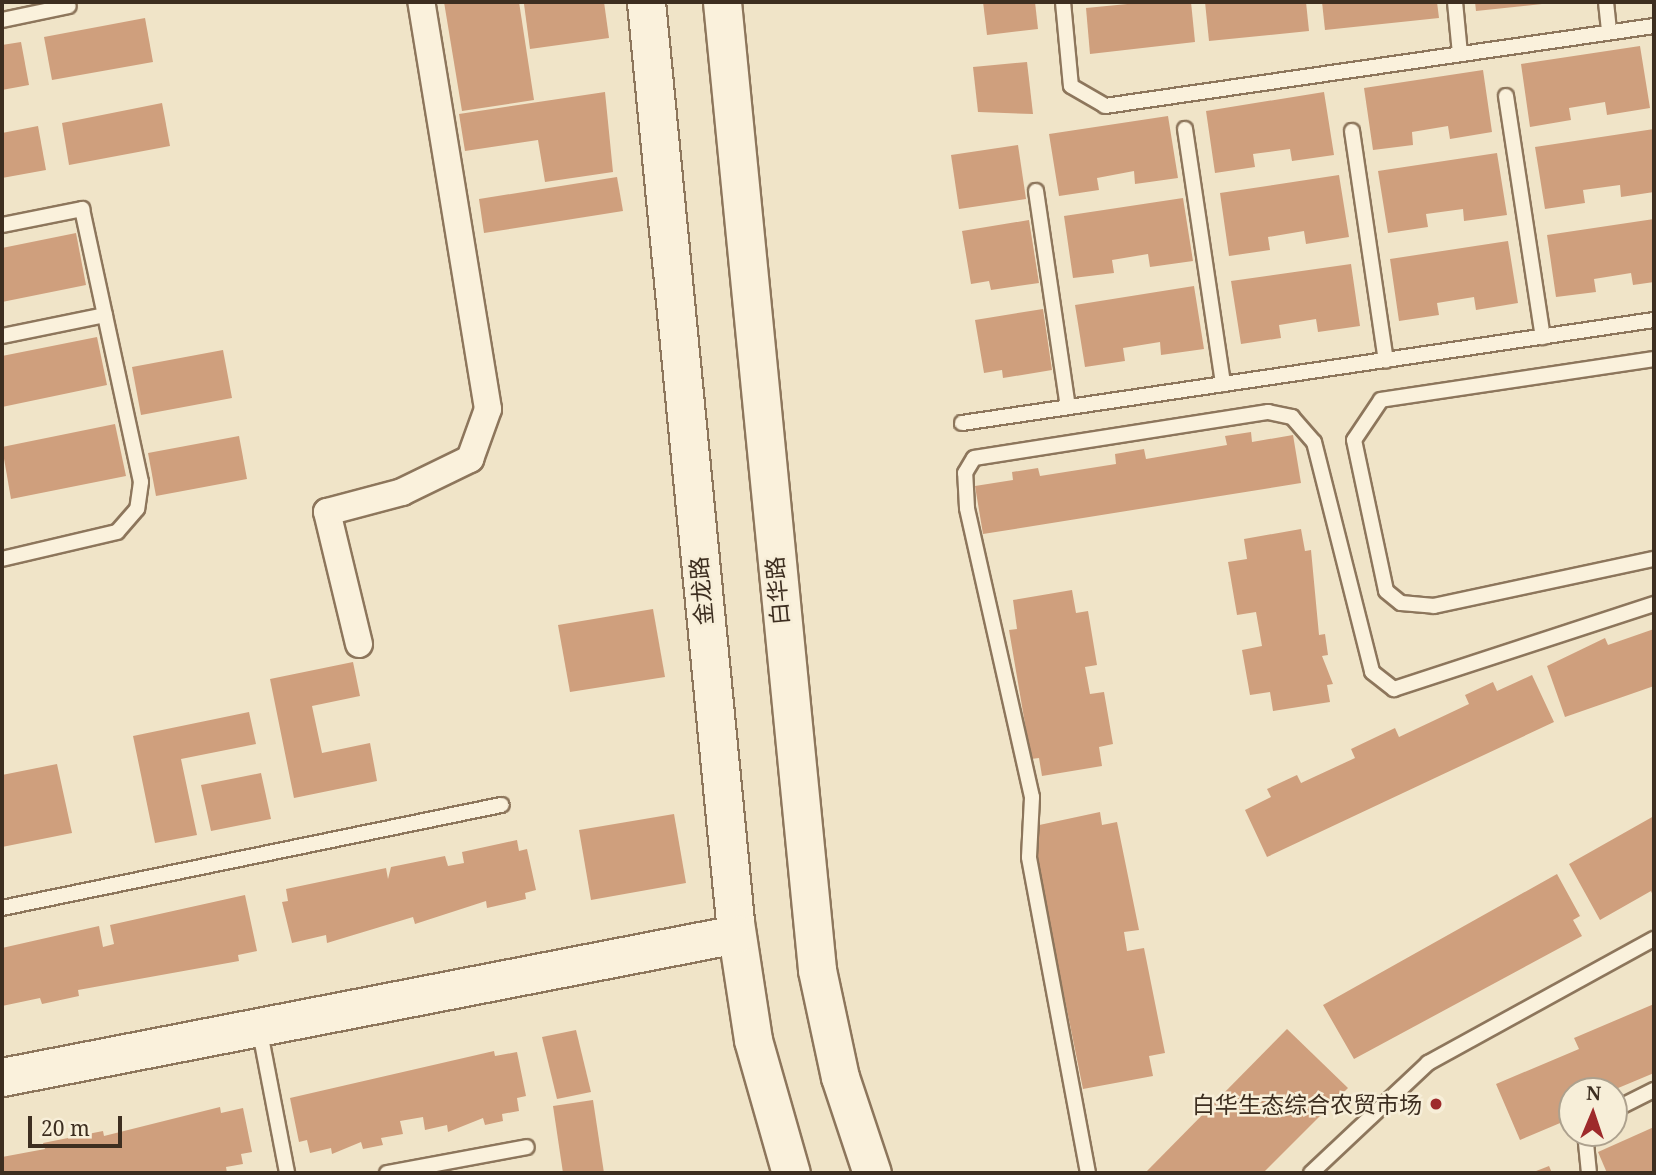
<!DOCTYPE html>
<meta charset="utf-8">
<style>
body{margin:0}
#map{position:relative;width:1656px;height:1175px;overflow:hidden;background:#f0e4c8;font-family:"Noto Serif","Noto Sans SC",serif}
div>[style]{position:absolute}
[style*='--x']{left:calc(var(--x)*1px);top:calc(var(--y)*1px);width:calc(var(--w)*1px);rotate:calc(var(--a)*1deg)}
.building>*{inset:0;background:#cf9f7d}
.roads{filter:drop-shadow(2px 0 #8d765c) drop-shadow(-2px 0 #8d765c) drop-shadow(0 2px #8d765c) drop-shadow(0 -2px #8d765c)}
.lane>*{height:14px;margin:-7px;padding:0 7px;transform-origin:7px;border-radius:7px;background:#faf1dc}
.street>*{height:26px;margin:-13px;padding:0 13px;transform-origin:13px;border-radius:13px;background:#faf1dc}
.secondary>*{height:37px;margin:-18.5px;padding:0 18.5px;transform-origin:18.5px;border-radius:18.5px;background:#faf1dc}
.dots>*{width:19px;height:19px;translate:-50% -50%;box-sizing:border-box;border:4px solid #f7eed8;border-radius:50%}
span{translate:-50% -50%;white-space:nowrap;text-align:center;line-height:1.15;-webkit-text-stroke:5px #f7eed8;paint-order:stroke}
.street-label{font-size:23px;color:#3d2e20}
.poi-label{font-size:23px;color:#3d2e20}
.right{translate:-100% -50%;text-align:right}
.frame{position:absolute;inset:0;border:4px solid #3d2e20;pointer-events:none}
.north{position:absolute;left:1558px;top:1077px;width:70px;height:70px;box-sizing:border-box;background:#f7eed8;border:2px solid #ada18e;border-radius:50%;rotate:2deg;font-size:19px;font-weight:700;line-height:28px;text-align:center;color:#3d2e20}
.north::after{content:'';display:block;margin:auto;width:24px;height:32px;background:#9e2a2b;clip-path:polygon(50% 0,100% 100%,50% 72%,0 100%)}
.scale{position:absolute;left:28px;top:1116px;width:94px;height:32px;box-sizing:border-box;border:4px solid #3d2e20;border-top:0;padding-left:9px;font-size:21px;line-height:24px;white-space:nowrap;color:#3d2e20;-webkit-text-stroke:5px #f7eed8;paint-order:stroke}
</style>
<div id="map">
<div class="building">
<div style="clip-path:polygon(444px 2px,519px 2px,534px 100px,462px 111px)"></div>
<div style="clip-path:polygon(604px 2px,609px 38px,530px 49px,524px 4px)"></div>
<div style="clip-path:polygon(983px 2px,1035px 2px,1038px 29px,987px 35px)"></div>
<div style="clip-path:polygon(1148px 2px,1191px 2px,1195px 42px,1090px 54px,1086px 8px)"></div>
<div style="clip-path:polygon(1205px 2px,1306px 2px,1309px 31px,1209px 41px)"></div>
<div style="clip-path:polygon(1322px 2px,1437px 2px,1439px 18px,1325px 30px)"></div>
<div style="clip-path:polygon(1475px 2px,1542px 2px,1542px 4px,1476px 11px)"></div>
<div style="clip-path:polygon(145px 18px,153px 62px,52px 80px,44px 37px)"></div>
<div style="clip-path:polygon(21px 42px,29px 85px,2px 90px,2px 45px)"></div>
<div style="clip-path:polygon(1640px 46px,1650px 108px,1607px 115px,1605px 102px,1569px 108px,1571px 120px,1530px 127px,1521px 64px)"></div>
<div style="clip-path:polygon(1027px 62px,1033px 114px,978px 112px,973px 67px)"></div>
<div style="clip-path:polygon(1483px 70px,1492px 132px,1450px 139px,1448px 126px,1412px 132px,1413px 145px,1373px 150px,1364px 88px)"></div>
<div style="clip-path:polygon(605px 92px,613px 172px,545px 182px,538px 140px,465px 151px,459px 114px)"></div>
<div style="clip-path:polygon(1324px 92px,1334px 155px,1292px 161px,1290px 149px,1253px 154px,1255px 167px,1215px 173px,1206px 111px)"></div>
<div style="clip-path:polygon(162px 103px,170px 146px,69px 165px,62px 123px)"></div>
<div style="clip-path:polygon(1168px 116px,1178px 178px,1135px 184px,1134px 171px,1097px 178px,1099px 190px,1059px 196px,1049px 134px)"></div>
<div style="clip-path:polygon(38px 126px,46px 170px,2px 178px,2px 133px)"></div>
<div style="clip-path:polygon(1654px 129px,1654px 192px,1621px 197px,1620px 185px,1583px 190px,1585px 203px,1545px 209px,1535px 147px)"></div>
<div style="clip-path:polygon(1018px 145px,1026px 199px,959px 209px,951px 155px)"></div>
<div style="clip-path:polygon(1497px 153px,1507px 215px,1464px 221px,1463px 209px,1426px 214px,1428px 227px,1388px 233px,1378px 171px)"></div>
<div style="clip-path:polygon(1339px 175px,1349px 237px,1306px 244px,1304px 231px,1268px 237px,1270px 250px,1229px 256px,1220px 193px)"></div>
<div style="clip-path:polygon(617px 177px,623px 211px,484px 233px,479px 199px)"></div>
<div style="clip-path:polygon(1183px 198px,1193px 261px,1150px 267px,1148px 254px,1112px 260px,1114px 273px,1073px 278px,1064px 216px)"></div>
<div style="clip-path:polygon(1654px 219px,1654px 282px,1633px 285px,1631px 273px,1594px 279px,1596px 292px,1556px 297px,1547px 235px)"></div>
<div style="clip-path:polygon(1029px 220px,1039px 283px,991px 290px,989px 281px,971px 284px,962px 231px)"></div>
<div style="clip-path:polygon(76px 233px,86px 285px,2px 302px,2px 248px)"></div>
<div style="clip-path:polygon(1508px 241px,1518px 303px,1476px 310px,1474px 297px,1437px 303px,1439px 315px,1399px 321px,1390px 259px)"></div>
<div style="clip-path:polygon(1351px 264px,1360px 326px,1318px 332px,1316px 319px,1279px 325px,1281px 338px,1241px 344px,1231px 281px)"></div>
<div style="clip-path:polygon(1194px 286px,1204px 349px,1161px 355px,1160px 342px,1123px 348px,1125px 361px,1085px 367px,1075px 305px)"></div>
<div style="clip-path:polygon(1043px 309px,1052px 370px,1003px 378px,1002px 370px,984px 373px,975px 320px)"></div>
<div style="clip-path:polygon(97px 337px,107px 385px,2px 407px,2px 356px)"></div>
<div style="clip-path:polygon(223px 350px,232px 398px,141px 415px,132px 367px)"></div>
<div style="clip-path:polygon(115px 424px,126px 476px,11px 499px,2px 447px)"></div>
<div style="clip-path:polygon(1251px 432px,1252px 442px,1293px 435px,1301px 483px,983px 534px,975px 486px,1013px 480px,1012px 472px,1038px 468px,1040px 476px,1116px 464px,1115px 454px,1144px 449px,1146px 459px,1227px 445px,1225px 436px)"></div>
<div style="clip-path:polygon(239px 436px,247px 479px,156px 496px,148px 453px)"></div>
<div style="clip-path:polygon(1301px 529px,1305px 551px,1311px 550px,1319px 635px,1325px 634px,1328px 655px,1322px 656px,1333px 684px,1327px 685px,1330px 702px,1273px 711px,1270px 692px,1250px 695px,1242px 650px,1262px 646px,1256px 612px,1237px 615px,1228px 562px,1247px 559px,1244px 539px)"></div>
<div style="clip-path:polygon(1072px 590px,1076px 613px,1088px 611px,1097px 665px,1085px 667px,1090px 694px,1104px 692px,1113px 744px,1099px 747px,1102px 766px,1042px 776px,1039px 758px,1031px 759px,1009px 630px,1017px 629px,1013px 600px)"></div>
<div style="clip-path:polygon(653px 609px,665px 677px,570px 692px,558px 625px)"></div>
<div style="clip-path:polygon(1654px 629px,1654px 686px,1565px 717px,1547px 666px,1605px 638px,1608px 645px)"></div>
<div style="clip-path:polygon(353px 662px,360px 696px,312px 706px,322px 753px,370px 743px,377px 781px,294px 798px,270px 679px)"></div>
<div style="clip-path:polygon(1532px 675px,1554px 722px,1267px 857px,1245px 810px,1271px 797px,1267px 789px,1297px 775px,1301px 783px,1355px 758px,1351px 749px,1395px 728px,1399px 737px,1469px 704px,1465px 695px,1493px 682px,1497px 691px)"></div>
<div style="clip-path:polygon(249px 712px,256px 744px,181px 759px,197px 835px,155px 843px,133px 736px)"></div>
<div style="clip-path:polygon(57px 764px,72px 833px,2px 847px,2px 775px)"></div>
<div style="clip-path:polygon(261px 773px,271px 819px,211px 831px,201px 785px)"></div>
<div style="clip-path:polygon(1100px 812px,1102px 825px,1117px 822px,1139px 930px,1124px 932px,1127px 951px,1144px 948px,1165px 1053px,1149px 1056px,1153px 1076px,1083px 1089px,1030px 827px)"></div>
<div style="clip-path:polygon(674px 814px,686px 883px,591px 900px,579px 830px)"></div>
<div style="clip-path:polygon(1654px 816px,1654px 898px,1651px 891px,1600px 920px,1569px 864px)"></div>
<div style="clip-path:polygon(517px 840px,519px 851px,527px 849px,536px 890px,525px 893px,526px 899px,487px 908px,486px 901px,415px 924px,413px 917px,327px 943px,326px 935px,292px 943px,282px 902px,288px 901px,286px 889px,386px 868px,388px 879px,391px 867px,445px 856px,448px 866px,464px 863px,462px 852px)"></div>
<div style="clip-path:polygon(1557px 874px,1580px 916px,1573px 920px,1582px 936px,1354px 1059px,1323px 1005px)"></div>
<div style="clip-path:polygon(245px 895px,257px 951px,238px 955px,239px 961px,78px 990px,79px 996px,42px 1004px,40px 998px,2px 1006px,2px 948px,99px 926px,103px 947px,114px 944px,110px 925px)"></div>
<div style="clip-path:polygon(1654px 1004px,1654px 1073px,1611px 1091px,1572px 1091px,1572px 1118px,1520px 1140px,1496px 1084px,1579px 1049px,1574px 1038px)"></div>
<div style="clip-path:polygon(1287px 1029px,1348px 1088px,1263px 1173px,1145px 1173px)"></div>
<div style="clip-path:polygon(576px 1030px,591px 1092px,557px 1099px,542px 1037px)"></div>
<div style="clip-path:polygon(494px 1051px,495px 1056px,517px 1052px,526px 1096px,517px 1098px,519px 1111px,502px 1114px,503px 1121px,485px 1125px,483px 1118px,448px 1132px,447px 1125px,425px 1130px,423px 1117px,400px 1121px,403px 1134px,381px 1138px,383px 1145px,363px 1149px,361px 1142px,332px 1154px,331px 1148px,310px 1153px,307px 1140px,299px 1142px,290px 1098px)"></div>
<div style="clip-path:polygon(593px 1100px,604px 1173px,563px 1173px,553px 1106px)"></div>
<div style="clip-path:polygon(220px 1107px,221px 1113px,243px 1108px,252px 1152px,241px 1154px,243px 1164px,226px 1167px,227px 1173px,2px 1173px,2px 1157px,45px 1149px,43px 1143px,103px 1131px,104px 1136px)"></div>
<div style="clip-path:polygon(1654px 1127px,1654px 1171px,1607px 1173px,1598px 1152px)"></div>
<div style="clip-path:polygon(1549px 1166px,1552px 1173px,1531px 1173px)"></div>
</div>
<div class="roads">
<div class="lane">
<div style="--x:1063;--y:2;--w:84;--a:84.6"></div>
<div style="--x:1071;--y:86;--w:39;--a:30"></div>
<div style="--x:1105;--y:106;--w:555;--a:-8.29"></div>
<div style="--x:1455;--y:2;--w:52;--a:84.5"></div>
<div style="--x:1606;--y:2;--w:30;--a:84"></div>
<div style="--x:2;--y:20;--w:68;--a:-11.8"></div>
<div style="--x:1506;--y:96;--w:244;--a:81.3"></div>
<div style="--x:1185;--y:129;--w:258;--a:81.5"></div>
<div style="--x:1352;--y:131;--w:232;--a:81.6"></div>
<div style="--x:1036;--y:191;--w:218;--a:81.6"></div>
<div style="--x:2;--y:225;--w:82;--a:-11.3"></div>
<div style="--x:82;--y:209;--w:279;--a:77.8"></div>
<div style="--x:141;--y:482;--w:27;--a:98"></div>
<div style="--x:137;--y:509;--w:30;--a:131"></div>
<div style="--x:117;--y:532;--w:118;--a:166.8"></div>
<div style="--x:2;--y:336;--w:105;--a:-11.5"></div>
<div style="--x:1654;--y:359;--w:276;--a:171.5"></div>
<div style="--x:1381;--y:400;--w:48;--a:124"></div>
<div style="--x:1354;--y:440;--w:154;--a:78"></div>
<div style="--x:1386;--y:591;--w:19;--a:39"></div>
<div style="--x:1401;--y:603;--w:33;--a:5"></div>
<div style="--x:1434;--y:606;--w:225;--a:-12.1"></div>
<div style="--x:962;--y:423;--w:700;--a:-8.47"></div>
<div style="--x:2;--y:908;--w:510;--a:-11.66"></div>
<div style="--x:259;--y:1027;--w:149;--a:79.1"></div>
<div style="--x:1614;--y:1110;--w:45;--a:-26.6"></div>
<div style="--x:1585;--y:1133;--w:40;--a:84.3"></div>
<div style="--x:387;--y:1173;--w:142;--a:-10.5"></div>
<div style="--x:1088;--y:1173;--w:321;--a:-100.6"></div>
<div style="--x:1029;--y:857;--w:60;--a:-87.1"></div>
<div style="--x:1032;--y:797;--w:296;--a:-102.7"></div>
<div style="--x:967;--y:508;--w:35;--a:-93"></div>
<div style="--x:965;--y:473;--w:17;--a:-59"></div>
<div style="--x:974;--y:458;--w:298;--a:-8.9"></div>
<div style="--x:1268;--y:412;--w:25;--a:12"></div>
<div style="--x:1292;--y:417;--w:33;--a:49"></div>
<div style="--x:1314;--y:442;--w:237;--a:75.8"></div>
<div style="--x:1372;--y:672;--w:28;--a:38"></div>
<div style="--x:1394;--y:689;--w:274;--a:-18.1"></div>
<div style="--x:1311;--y:1173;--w:161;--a:-43.2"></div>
<div style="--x:1428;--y:1063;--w:258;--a:-28.8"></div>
</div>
<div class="street">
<div style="--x:359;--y:644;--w:136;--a:-103.6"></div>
<div style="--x:327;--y:512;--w:78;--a:-14.9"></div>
<div style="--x:402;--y:492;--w:76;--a:-25.9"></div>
<div style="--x:470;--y:459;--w:53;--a:-70.2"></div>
<div style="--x:488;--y:409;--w:412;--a:-99.3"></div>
</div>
<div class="secondary">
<div style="--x:646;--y:2;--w:924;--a:84.47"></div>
<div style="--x:735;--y:922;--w:119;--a:81.3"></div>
<div style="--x:753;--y:1040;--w:138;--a:74.1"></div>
<div style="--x:722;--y:2;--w:973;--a:84.39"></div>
<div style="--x:817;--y:970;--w:109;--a:77.9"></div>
<div style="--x:840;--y:1077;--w:101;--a:71.6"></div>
<div style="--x:2;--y:1077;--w:748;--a:-11.02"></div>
</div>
</div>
<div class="dots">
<div style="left:1436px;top:1104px;background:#9e2a2b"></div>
</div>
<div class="street-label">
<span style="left:701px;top:591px;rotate:-95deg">金龙路</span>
<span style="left:777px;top:591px;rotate:-95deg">白华路</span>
</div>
<div class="poi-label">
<span class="right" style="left:1422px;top:1104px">白华生态综合农贸市场</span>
</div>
<div class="frame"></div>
<div class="north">N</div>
<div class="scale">20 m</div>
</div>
